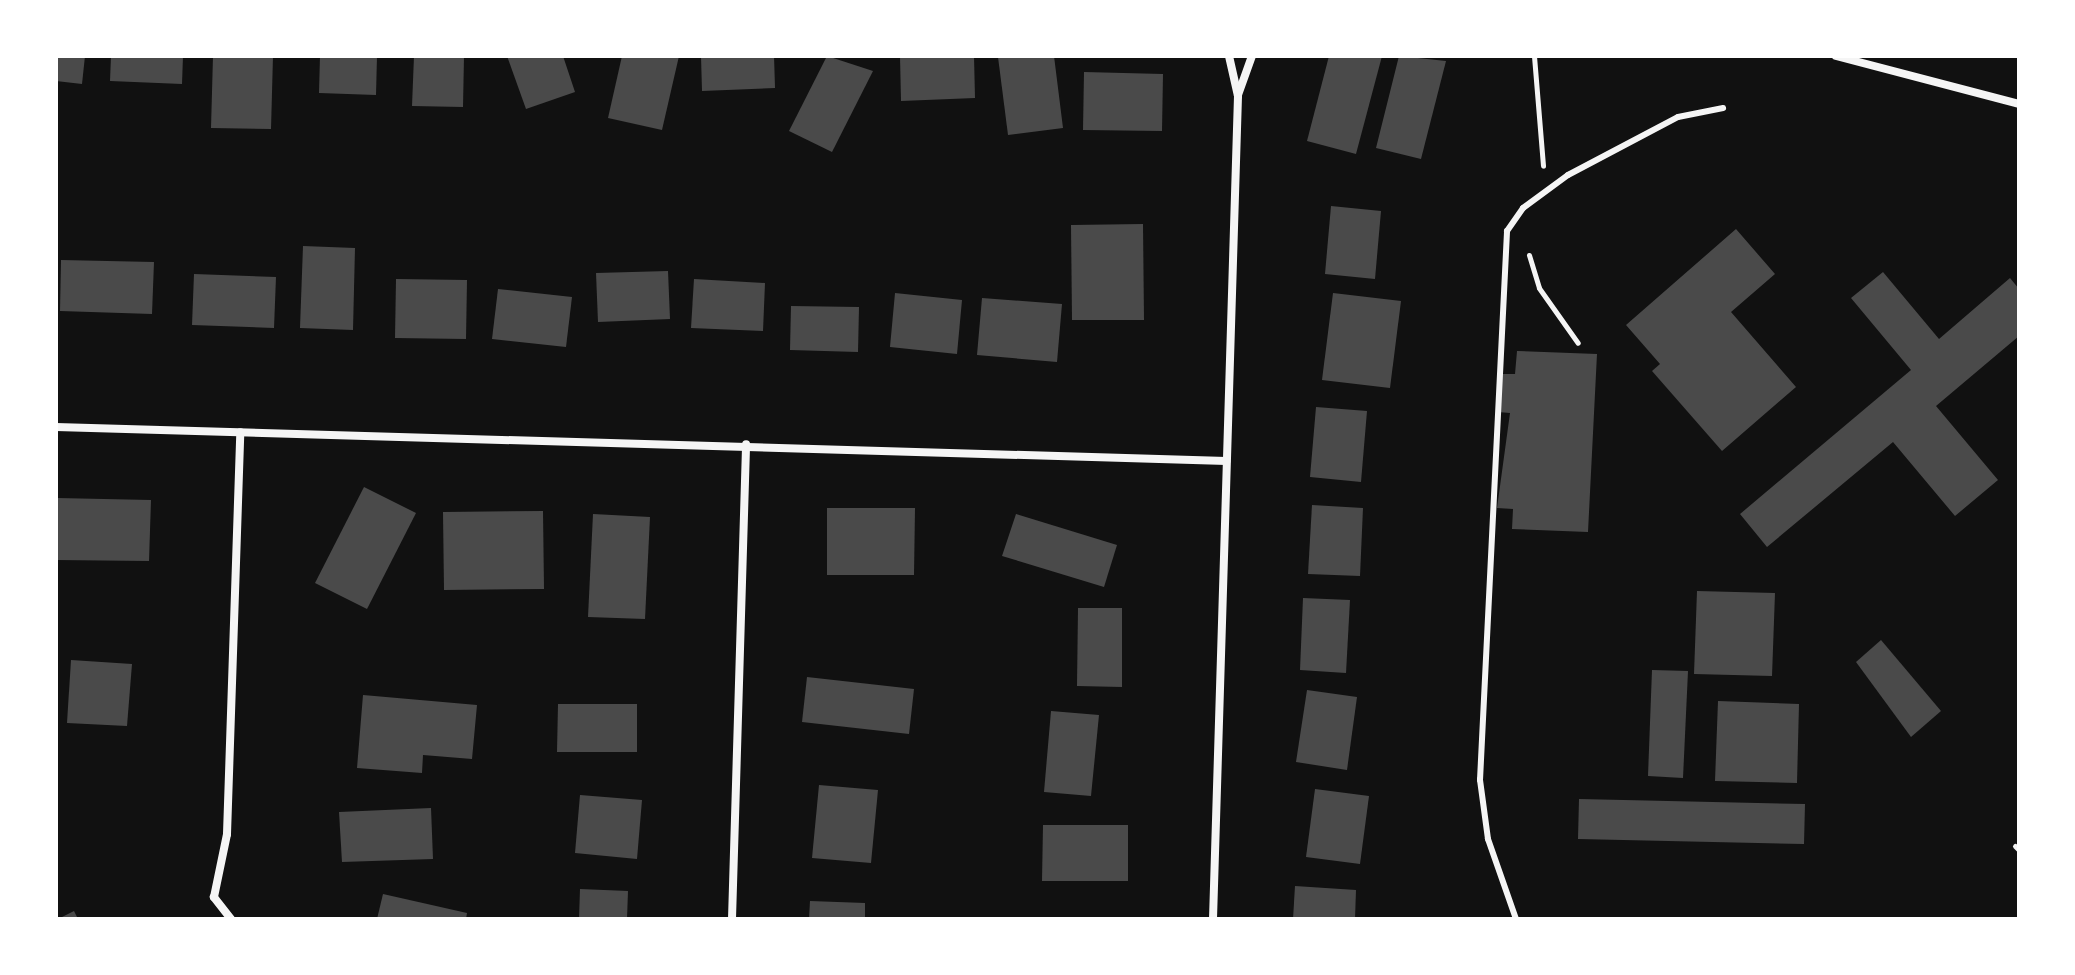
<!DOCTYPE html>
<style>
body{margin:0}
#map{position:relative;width:2075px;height:975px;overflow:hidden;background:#111;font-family:"Zilla Slab",serif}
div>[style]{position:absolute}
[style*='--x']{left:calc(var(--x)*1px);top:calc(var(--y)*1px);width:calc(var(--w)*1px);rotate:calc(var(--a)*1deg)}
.building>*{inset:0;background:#4a4a4a}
.path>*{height:5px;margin:-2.5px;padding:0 2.5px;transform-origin:2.5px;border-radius:2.5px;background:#f5f5f5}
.service>*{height:6px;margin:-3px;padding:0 3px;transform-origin:3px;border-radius:3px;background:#f5f5f5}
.minor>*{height:8px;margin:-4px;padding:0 4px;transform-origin:4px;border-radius:4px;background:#f5f5f5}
span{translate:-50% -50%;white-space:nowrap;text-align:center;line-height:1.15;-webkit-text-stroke:8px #fff;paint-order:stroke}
.frame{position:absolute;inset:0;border:58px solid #fff;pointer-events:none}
</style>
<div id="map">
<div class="building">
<div style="clip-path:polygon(56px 56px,85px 56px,82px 84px,56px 81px)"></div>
<div style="clip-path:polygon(111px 56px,183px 56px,182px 84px,110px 81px)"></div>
<div style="clip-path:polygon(213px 56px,273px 56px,271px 129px,211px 128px)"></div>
<div style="clip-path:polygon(320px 56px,377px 56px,376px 95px,319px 93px)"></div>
<div style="clip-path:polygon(414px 56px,464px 56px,463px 107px,412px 106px)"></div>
<div style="clip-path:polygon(507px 56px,563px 56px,575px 92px,526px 109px)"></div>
<div style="clip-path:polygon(622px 56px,679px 56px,662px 130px,608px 118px)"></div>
<div style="clip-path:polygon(701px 56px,774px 56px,775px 88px,702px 91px)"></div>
<div style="clip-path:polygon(827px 56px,873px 71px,832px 152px,789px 131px)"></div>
<div style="clip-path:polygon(900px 56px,974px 56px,975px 98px,901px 101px)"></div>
<div style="clip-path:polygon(1054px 56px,1063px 128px,1008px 135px,998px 57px)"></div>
<div style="clip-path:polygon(1329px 56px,1382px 56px,1356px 154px,1307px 141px)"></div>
<div style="clip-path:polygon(1399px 56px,1446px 61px,1421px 159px,1376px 148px)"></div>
<div style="clip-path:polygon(1084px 72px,1163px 74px,1162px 131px,1083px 130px)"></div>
<div style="clip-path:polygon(1331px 206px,1381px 211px,1375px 279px,1325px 274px)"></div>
<div style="clip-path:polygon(1143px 224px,1144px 320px,1072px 320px,1071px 225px)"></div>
<div style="clip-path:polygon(1736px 229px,1775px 274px,1731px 312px,1796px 387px,1722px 451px,1652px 371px,1660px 364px,1626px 325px)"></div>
<div style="clip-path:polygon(303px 246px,355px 248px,353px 330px,300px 328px)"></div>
<div style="clip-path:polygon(61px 260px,154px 262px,152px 314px,60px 311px)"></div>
<div style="clip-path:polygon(668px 271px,670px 319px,598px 322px,596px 273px)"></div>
<div style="clip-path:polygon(1883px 272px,1939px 339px,2010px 278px,2019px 289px,2019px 336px,1936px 406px,1998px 480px,1955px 516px,1893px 442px,1767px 547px,1740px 514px,1911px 370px,1851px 298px)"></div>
<div style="clip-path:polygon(194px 274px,276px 277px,274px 328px,192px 325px)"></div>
<div style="clip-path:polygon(396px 279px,467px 280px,466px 339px,395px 338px)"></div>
<div style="clip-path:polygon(694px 279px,765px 283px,763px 331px,691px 328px)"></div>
<div style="clip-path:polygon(498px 289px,572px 297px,566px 347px,492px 339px)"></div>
<div style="clip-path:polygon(895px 293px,962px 300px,957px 354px,890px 347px)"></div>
<div style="clip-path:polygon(1333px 293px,1401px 301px,1390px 388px,1322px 380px)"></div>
<div style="clip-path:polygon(982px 298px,1062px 304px,1057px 362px,977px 355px)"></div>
<div style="clip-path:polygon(791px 306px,859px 307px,858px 352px,790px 350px)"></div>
<div style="clip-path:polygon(1517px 351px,1597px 354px,1588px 532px,1512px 529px,1513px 509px,1497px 508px,1510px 413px,1498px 412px,1500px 374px,1515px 374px)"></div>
<div style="clip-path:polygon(1316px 407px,1367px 411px,1361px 482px,1310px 477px)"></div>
<div style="clip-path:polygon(364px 487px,416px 513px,367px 609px,315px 583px)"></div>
<div style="clip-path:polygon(57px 498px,151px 500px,149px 561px,56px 560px)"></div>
<div style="clip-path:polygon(1312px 505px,1363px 508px,1360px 576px,1308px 574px)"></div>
<div style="clip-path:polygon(827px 508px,915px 508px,914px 575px,827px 575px)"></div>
<div style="clip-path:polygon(543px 511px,544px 589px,444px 590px,443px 512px)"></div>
<div style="clip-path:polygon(593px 514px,650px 517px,645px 619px,588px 617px)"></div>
<div style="clip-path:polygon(1016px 514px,1117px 545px,1104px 587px,1002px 556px)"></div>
<div style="clip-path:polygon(1697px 591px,1775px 593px,1772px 676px,1694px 674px)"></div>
<div style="clip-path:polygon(1303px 598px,1350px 600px,1346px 673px,1300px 670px)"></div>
<div style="clip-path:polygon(1078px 608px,1122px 608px,1122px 687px,1077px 686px)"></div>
<div style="clip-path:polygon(1881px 640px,1941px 711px,1911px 737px,1856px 662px)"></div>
<div style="clip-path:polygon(71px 660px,132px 664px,127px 726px,67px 723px)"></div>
<div style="clip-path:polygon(1652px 670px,1688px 671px,1683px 778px,1648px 776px)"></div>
<div style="clip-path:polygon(807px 677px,914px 689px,909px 734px,802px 722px)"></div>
<div style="clip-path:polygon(1307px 690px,1357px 697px,1347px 770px,1296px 762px)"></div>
<div style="clip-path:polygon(363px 695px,477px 705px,472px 759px,423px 755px,422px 773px,357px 768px)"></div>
<div style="clip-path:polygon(1718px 701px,1799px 704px,1797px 783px,1715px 781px)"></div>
<div style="clip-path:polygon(558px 704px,637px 704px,637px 752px,557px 752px)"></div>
<div style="clip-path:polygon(1051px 711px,1099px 715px,1091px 796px,1044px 792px)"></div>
<div style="clip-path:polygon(819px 785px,878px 790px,871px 863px,812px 858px)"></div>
<div style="clip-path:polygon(1315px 789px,1369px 796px,1360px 864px,1306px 857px)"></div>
<div style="clip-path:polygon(580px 795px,642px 800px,637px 859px,575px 853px)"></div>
<div style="clip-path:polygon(1579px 799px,1805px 804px,1804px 844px,1578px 839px)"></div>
<div style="clip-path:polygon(431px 808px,433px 859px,342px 862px,339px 812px)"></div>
<div style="clip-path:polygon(1043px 825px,1128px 825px,1128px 881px,1042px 881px)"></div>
<div style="clip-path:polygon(1295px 886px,1356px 890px,1355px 919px,1293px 919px)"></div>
<div style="clip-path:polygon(580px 889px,628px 891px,627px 919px,579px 919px)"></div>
<div style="clip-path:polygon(383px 894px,467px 913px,466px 919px,377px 919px)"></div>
<div style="clip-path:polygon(810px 901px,865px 903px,865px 919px,809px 919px)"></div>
<div style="clip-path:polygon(74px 911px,78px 919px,58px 919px)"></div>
</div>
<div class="path">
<div style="--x:1534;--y:56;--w:110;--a:85.3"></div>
<div style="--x:1529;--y:255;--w:34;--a:73"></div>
<div style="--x:1539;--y:288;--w:67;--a:54.7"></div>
<div style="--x:2015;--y:846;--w:6;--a:45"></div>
</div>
<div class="service">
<div style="--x:1516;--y:919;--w:85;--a:-109.3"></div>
<div style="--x:1488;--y:839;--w:60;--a:-97.7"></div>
<div style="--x:1480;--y:780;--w:550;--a:-87.18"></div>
<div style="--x:1507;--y:231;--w:28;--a:-55"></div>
<div style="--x:1523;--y:208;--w:56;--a:-36.3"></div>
<div style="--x:1568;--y:175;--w:124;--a:-27.8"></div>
<div style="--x:1678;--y:117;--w:46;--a:-11.3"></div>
</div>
<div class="minor">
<div style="--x:1836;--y:56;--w:189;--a:14.7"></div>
<div style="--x:1238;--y:95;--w:41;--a:-70.3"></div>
<div style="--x:56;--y:427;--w:1171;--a:1.66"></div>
<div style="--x:231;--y:919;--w:28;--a:-128"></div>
<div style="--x:214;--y:897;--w:64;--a:-78.3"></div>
<div style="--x:227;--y:834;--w:402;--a:-88.1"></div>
<div style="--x:732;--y:919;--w:475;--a:-88.3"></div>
<div style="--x:1213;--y:919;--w:823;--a:-88.26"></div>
<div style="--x:1238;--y:96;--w:41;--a:-102.7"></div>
</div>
<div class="frame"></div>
</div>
